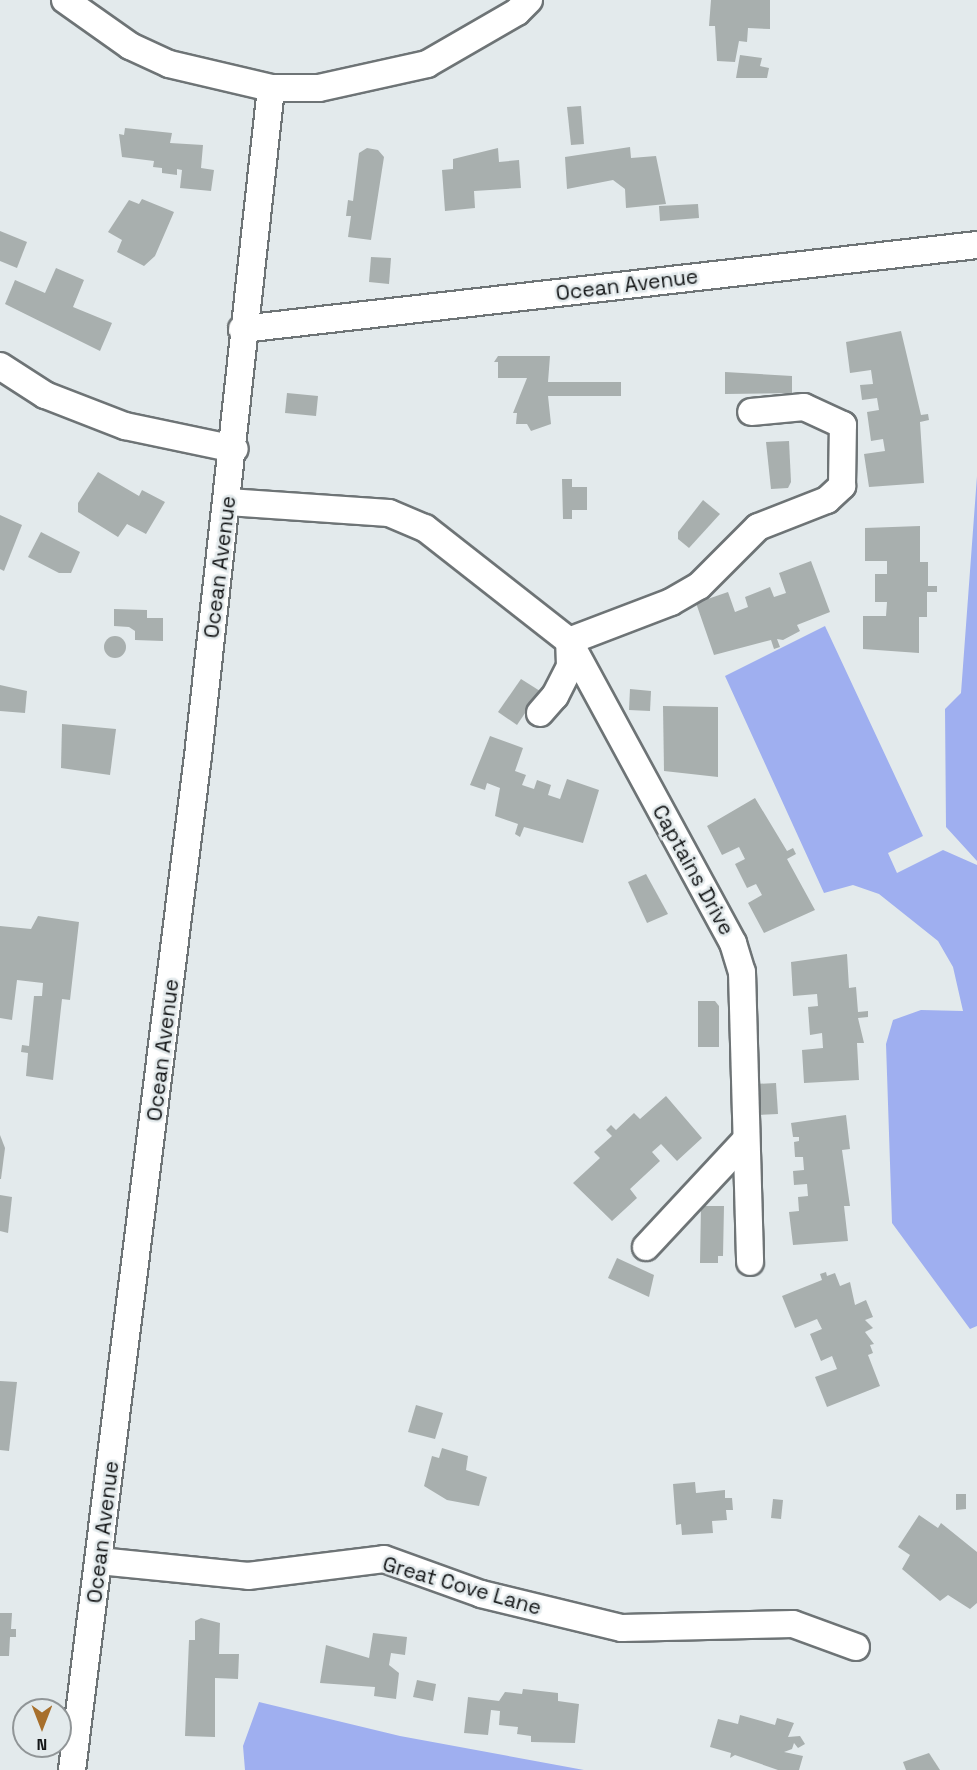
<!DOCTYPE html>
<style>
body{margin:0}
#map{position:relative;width:977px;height:1770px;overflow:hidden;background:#e3eaec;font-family:"Space Grotesk",sans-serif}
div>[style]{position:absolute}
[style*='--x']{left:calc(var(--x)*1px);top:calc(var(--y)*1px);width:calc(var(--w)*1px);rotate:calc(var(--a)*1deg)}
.water>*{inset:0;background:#9faff0}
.building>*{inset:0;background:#a8afae}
.round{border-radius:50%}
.roads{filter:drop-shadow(2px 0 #6e7476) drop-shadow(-2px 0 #6e7476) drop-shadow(0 2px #6e7476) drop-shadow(0 -2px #6e7476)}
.minor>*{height:26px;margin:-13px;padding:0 13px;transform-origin:13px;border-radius:13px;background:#fff}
span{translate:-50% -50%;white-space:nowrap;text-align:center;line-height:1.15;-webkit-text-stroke:5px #e3eaec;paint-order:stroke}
.street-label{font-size:21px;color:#141617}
.north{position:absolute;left:12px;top:1698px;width:60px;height:60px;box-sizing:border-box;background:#e3eaec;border:2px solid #909597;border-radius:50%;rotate:180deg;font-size:16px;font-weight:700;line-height:24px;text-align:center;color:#141617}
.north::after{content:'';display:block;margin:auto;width:21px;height:27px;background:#a76f2c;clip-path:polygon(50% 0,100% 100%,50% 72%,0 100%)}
</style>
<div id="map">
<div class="water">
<div style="clip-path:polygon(977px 476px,977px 861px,946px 827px,945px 709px,961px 693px)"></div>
<div style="clip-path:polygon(825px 626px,923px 836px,888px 853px,897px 873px,943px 850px,977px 865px,977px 1326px,970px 1329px,892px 1223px,886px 1044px,893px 1020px,921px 1010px,963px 1011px,953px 967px,938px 941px,879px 894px,853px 885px,824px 893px,725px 676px)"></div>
<div style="clip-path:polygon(259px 1702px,400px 1736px,584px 1770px,245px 1770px,243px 1746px)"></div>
</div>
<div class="building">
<div style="clip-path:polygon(711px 0,770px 0,770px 29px,748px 28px,747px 42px,739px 41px,735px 62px,717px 61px,715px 26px,709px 26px)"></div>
<div style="clip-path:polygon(740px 55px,762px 58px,760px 66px,769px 68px,767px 78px,736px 78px)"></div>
<div style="clip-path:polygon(581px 106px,584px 144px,571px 145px,567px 107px)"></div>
<div style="clip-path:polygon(125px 128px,172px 133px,170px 143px,203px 145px,201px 168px,214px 170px,211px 191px,180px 188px,182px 170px,177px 169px,177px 175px,162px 173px,162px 168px,153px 167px,154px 161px,122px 157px,119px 134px,124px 135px)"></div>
<div style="clip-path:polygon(630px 147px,631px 158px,656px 156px,666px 204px,626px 208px,625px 189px,613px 180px,567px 189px,565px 157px)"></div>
<div style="clip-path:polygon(367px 148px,378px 150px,384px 157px,371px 240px,348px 237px,351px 216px,346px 216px,348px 200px,353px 201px,359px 153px)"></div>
<div style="clip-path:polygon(498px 148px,499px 162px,519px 160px,521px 188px,474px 191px,475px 208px,445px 211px,442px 170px,453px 169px,453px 159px)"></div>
<div style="clip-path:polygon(142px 199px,174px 212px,155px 256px,144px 266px,117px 252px,122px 240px,108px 232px,129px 200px,139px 204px)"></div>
<div style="clip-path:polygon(698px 204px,699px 218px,660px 221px,659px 206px)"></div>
<div style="clip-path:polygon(0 231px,27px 242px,17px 268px,0 261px)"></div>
<div style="clip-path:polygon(371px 257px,391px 258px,389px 284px,369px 282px)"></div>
<div style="clip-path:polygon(56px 268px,84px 280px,73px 307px,112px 323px,100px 351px,5px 304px,15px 280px,45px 293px)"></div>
<div style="clip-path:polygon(901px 331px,921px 415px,928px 414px,929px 420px,920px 422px,924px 483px,869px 487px,864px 454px,885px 451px,883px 439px,871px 441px,867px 412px,879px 410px,877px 398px,862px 400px,860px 385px,873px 384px,871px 370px,850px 373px,846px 342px)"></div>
<div style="clip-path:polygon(498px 356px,550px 356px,548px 382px,621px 382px,621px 396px,548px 396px,551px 424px,531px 431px,527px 424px,516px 424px,517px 413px,513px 413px,527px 378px,498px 378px,498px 362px,494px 362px)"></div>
<div style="clip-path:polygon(725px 372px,792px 376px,792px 393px,725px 394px)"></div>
<div style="clip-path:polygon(287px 393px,318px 396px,316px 416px,285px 413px)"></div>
<div style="clip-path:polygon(789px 441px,791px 482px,788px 488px,771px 489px,766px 442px)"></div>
<div style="clip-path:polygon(98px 472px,139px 496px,142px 490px,165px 502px,146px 534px,127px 524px,118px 537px,78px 512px,78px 503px)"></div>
<div style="clip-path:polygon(562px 479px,572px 479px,572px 487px,587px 487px,587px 510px,572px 510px,572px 519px,563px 519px)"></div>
<div style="clip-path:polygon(703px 500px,720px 514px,689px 548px,678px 539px,678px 532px)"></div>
<div style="clip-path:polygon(0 515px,22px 525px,4px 571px,0 569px)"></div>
<div style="clip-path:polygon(920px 526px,920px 562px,928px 562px,928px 586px,937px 586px,937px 592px,927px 592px,927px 617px,919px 617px,919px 653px,863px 649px,863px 616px,886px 616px,887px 602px,875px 602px,875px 574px,887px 574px,887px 561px,865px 561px,865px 528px)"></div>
<div style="clip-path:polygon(41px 532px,80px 552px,71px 573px,59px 573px,28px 557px)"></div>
<div style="clip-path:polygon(811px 561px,830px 612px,797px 625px,800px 631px,783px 640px,777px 639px,780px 647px,774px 649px,771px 640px,714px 655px,696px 603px,728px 592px,735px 612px,748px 607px,745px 597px,770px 587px,774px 597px,786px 593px,779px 573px)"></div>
<div style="clip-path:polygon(114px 609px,147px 610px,147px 618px,163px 618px,163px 641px,135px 640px,135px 631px,129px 627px,114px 626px)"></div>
<div class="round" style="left:104px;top:636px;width:22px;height:22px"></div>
<div style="clip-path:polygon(521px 679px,540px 691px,517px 725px,498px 712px)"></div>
<div style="clip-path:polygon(0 685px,27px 691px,25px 713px,0 711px)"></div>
<div style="clip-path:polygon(630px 689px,651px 691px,650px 711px,629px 710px)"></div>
<div style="clip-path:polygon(663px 706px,718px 707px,718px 777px,664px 771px)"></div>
<div style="clip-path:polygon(62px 724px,116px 729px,110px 775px,61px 768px)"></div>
<div style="clip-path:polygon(490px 736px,523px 748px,515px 771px,526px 775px,522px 785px,534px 789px,537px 780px,551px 785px,548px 795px,560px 799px,567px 779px,599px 790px,583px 843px,524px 827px,520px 837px,515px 834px,518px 824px,495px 816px,500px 788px,487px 783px,485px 790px,470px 785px)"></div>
<div style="clip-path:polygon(755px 798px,787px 851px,793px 848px,796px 854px,787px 859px,815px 910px,764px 933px,748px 903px,762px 895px,756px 884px,747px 888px,735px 864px,745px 859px,739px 847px,722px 855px,707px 826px)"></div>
<div style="clip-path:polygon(646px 874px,668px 914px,647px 923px,628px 882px)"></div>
<div style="clip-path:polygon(38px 916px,79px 922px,70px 1000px,62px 999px,53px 1080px,26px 1076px,28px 1053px,21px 1052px,22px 1045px,29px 1046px,34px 996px,42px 996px,43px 983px,17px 980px,12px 1020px,0 1018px,0 926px,31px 929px)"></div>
<div style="clip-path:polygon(847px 954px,849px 988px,856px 987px,858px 1012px,868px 1011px,868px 1017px,858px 1018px,864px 1043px,857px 1043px,859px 1080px,804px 1083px,802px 1050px,823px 1048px,822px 1033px,810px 1035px,808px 1007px,818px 1006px,817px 994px,793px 996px,791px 962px)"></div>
<div style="clip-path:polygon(698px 1001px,715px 1001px,719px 1006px,719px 1047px,698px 1047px)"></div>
<div style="clip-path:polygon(776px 1083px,778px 1114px,756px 1115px,754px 1084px)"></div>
<div style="clip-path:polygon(666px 1096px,702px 1138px,677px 1161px,661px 1144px,652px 1152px,660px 1161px,630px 1189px,637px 1198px,612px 1221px,573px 1183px,600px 1158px,594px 1152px,612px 1136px,606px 1130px,611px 1125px,616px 1130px,634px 1113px,640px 1119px)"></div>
<div style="clip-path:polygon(846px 1115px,850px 1149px,842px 1150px,850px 1206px,844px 1206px,848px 1241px,793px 1245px,789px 1212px,799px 1211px,798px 1197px,808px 1196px,807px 1184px,794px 1185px,793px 1171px,804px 1170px,803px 1157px,795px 1157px,794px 1142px,799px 1141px,799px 1137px,793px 1137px,791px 1123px)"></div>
<div style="clip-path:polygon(0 1135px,5px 1148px,1px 1179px,0 1179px)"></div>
<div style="clip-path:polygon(0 1195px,12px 1197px,8px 1233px,0 1231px)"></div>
<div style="clip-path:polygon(701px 1206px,724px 1206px,723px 1256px,718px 1256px,718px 1263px,700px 1263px)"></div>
<div style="clip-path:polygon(617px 1258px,654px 1275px,649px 1297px,608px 1278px)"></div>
<div style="clip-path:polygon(826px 1272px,827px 1276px,835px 1273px,840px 1286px,850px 1282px,855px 1305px,866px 1300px,873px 1317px,865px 1320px,873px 1328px,865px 1332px,874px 1344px,870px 1345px,873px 1353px,868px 1355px,880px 1386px,827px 1407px,815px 1377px,837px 1369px,832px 1356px,821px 1361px,810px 1334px,822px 1329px,817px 1319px,795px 1328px,782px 1296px,822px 1280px,820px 1274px)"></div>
<div style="clip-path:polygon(0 1381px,17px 1382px,9px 1451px,0 1450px)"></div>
<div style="clip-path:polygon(416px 1405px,443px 1413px,435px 1439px,408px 1432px)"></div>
<div style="clip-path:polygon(442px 1448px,468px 1456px,466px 1470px,487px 1477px,479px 1506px,447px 1500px,424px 1486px,432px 1456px,439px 1458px)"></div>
<div style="clip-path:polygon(695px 1482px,696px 1493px,725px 1490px,725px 1498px,732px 1498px,733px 1510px,726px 1510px,727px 1520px,712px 1521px,713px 1533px,682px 1535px,681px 1524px,676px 1525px,673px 1484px)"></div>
<div style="clip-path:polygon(956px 1494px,966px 1494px,966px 1509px,956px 1510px)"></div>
<div style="clip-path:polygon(773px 1499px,783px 1500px,781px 1519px,771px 1518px)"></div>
<div style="clip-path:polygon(919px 1515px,938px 1528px,941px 1523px,977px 1552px,977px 1603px,970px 1609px,948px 1595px,940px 1601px,902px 1569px,910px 1555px,898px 1547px)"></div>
<div style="clip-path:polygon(0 1613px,12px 1613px,11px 1629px,16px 1629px,16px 1637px,10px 1637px,9px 1656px,0 1656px)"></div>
<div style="clip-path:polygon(201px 1618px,220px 1623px,219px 1654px,239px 1654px,238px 1679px,215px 1678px,215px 1737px,185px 1736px,189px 1640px,195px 1640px,195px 1621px)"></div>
<div style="clip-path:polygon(373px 1633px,407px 1637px,405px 1655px,391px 1653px,389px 1665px,399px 1673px,396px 1699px,374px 1696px,375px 1687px,320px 1683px,326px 1645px,369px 1658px)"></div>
<div style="clip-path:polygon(417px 1680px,436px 1684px,433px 1701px,413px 1697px)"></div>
<div style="clip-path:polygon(523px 1689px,558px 1693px,558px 1701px,579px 1704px,575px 1743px,531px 1742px,531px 1736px,517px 1734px,518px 1727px,499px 1725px,500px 1711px,491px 1710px,488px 1735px,464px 1733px,468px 1697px,499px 1701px,505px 1692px,522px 1694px)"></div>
<div style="clip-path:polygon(740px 1715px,775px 1725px,777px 1718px,794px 1723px,788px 1737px,800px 1736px,805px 1744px,798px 1748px,794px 1743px,792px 1749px,784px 1752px,803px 1756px,799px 1770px,778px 1770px,735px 1755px,730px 1758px,731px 1753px,710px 1747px,718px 1719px,738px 1724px)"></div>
<div style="clip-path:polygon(929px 1753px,940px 1770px,906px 1770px,903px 1762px)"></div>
</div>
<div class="roads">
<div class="minor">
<div style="--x:65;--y:0;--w:80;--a:35.3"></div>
<div style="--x:130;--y:46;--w:43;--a:24.8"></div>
<div style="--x:169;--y:64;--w:105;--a:13.2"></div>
<div style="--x:271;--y:88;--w:48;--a:0"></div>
<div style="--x:319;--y:88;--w:111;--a:-12.5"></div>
<div style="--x:427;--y:64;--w:104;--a:-30"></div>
<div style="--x:517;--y:12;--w:17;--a:-45"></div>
<div style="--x:242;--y:329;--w:740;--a:-6.52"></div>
<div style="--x:0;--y:366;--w:54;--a:32.8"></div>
<div style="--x:45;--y:395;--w:86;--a:21.2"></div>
<div style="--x:125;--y:426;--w:112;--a:11.8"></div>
<div style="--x:228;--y:502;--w:161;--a:3.9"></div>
<div style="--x:389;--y:513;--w:39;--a:23"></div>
<div style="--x:425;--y:528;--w:183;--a:38.1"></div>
<div style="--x:569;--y:641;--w:344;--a:61.5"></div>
<div style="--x:733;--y:943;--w:30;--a:73"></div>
<div style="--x:742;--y:972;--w:290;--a:88.4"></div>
<div style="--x:540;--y:713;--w:23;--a:-49"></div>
<div style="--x:555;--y:696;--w:34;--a:-63"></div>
<div style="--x:570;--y:666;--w:25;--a:-92"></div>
<div style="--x:569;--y:641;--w:109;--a:-20.9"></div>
<div style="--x:671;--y:602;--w:32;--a:-30"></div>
<div style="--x:699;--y:586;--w:83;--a:-45"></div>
<div style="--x:758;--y:527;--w:74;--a:-21.4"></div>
<div style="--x:827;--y:500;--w:21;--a:-43"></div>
<div style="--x:842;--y:486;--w:61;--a:-89.1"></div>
<div style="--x:843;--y:425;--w:43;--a:-155.2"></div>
<div style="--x:804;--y:407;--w:53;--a:174.6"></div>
<div style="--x:646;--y:1247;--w:144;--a:-47"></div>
<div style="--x:99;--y:1561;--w:150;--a:5.7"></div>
<div style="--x:248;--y:1576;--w:137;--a:-7.1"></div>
<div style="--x:384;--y:1559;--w:103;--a:19.8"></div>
<div style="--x:481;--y:1594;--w:145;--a:13.6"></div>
<div style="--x:622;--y:1628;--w:171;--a:-1.3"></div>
<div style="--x:793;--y:1624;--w:67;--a:20.1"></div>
<div style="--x:72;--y:1770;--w:1022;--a:-82.92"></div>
<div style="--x:198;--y:756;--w:672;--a:-83.76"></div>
</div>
</div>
<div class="street-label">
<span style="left:627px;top:285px;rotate:-7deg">Ocean Avenue</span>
<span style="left:220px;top:567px;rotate:-83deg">Ocean Avenue</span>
<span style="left:693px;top:870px;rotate:61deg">Captains Drive</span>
<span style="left:163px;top:1050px;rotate:-83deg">Ocean Avenue</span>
<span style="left:103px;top:1532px;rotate:-83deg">Ocean Avenue</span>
<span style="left:462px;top:1586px;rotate:16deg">Great Cove Lane</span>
</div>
<div class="north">N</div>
</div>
